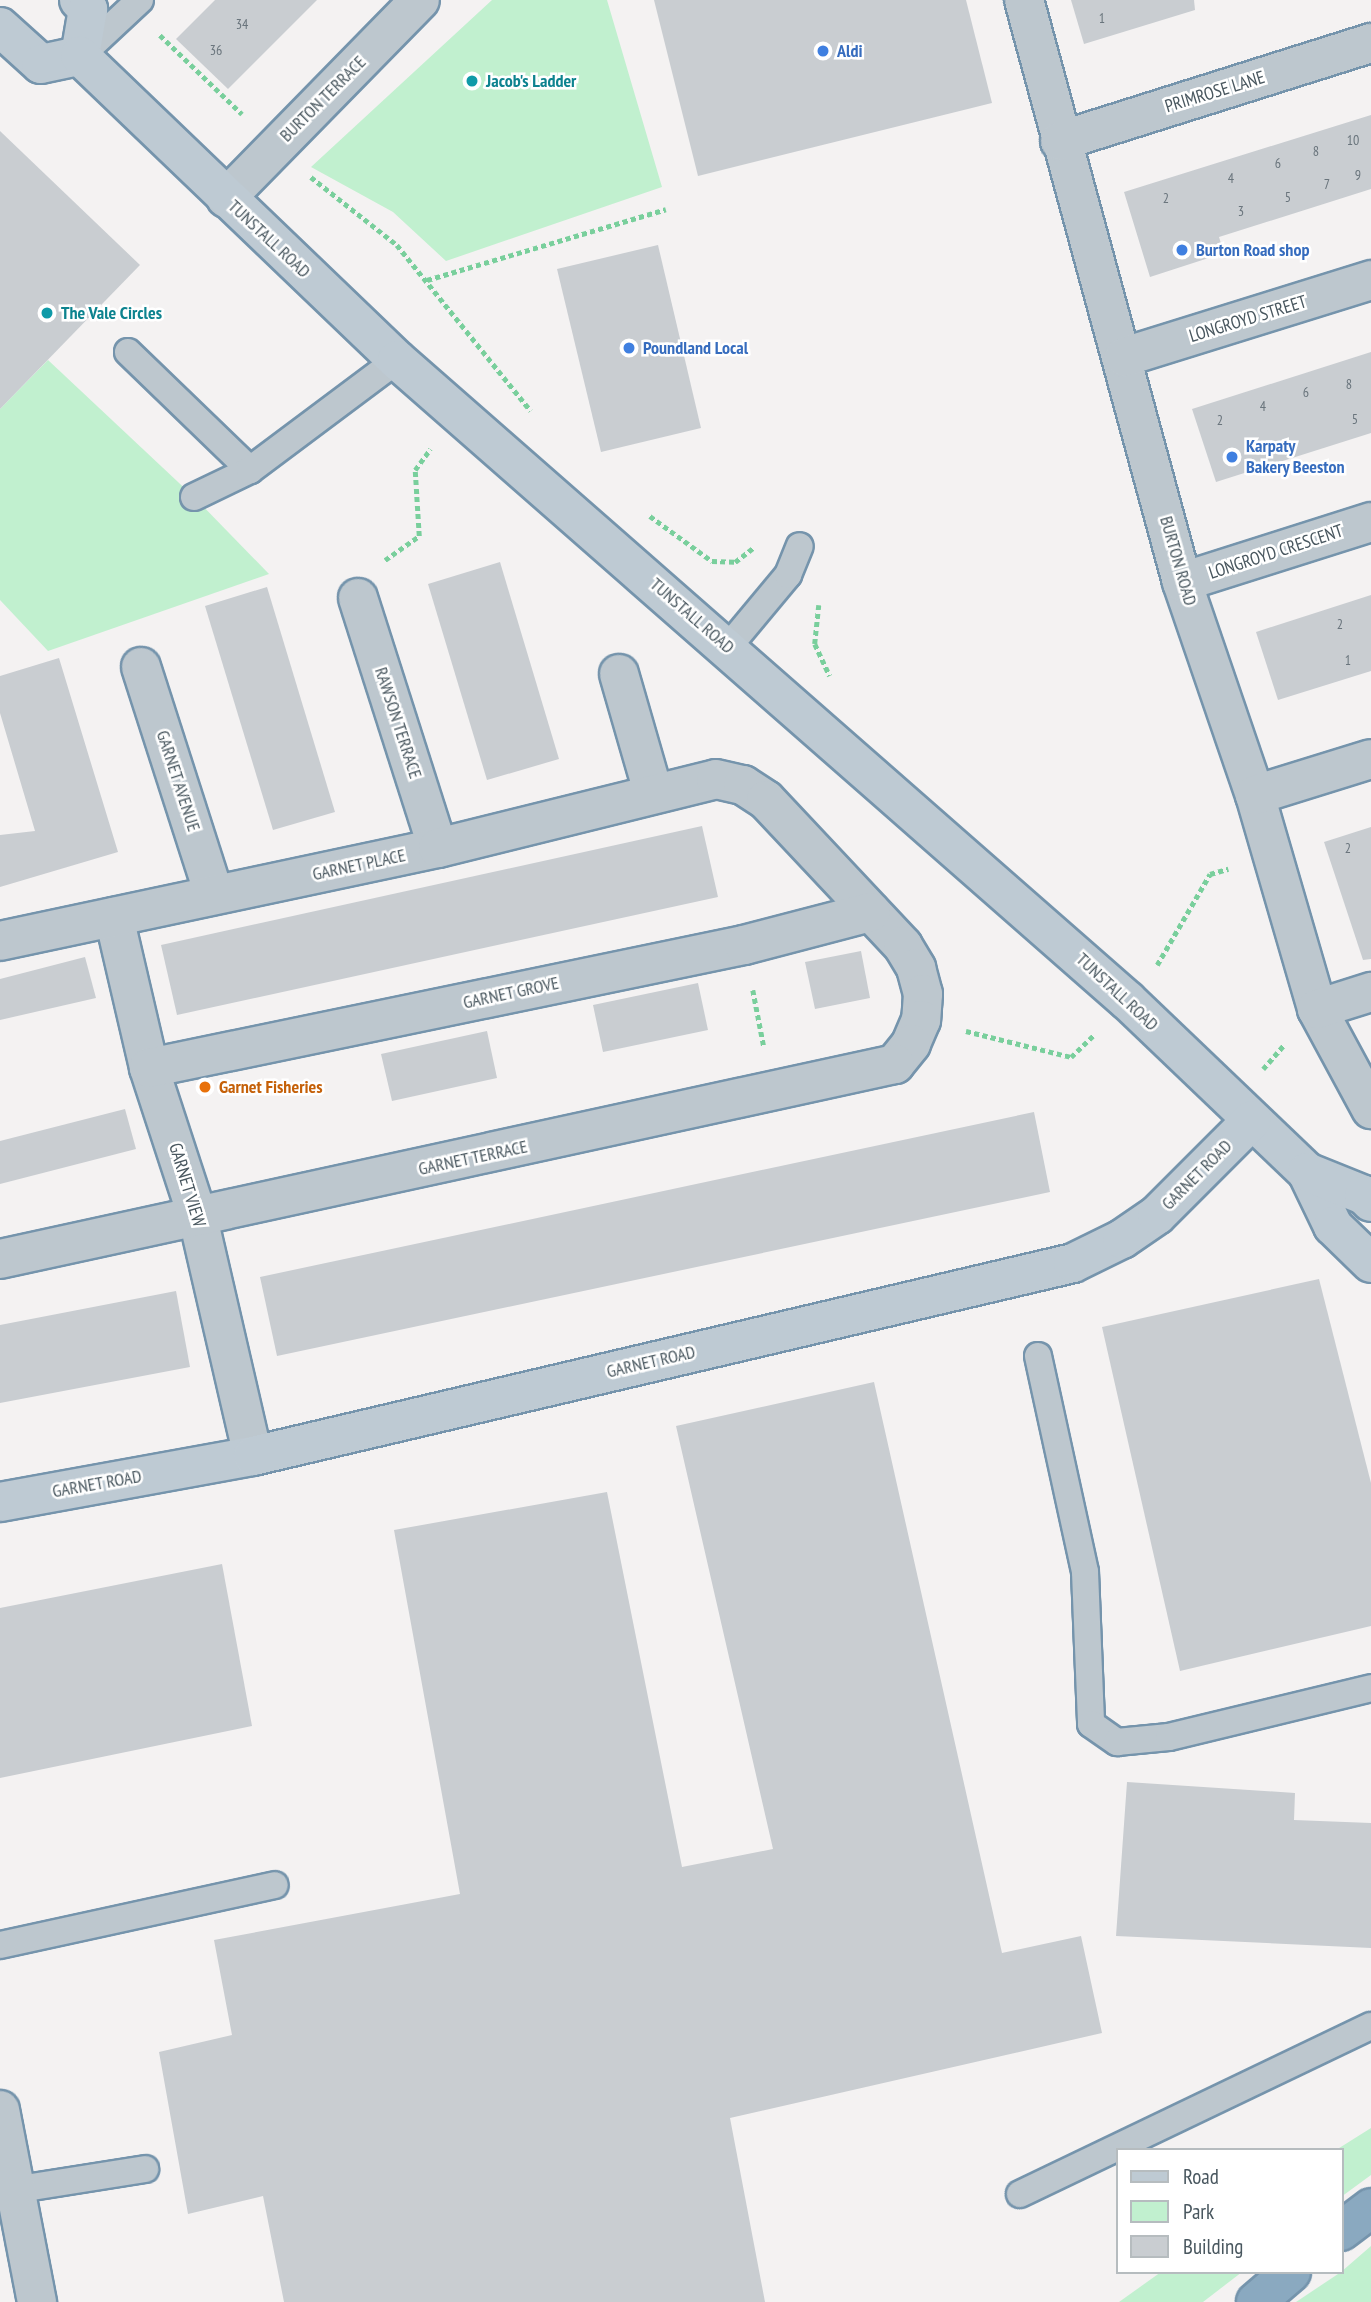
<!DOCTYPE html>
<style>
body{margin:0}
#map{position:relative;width:1371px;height:2302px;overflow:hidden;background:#f4f2f2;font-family:"PT Sans Narrow",sans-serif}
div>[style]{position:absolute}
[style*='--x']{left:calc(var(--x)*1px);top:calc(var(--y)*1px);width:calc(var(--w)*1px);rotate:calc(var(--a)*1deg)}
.green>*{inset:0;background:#c1f0cf}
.building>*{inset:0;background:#c9cdd1}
.path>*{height:4.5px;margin-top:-2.25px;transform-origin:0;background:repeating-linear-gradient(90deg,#79cf9c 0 5px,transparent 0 8.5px)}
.roads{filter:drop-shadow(2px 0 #7594ac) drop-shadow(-2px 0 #7594ac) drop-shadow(0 2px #7594ac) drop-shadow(0 -2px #7594ac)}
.lane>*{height:26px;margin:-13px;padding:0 13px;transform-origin:13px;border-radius:13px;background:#bdc7ce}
.street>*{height:38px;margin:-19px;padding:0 19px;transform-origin:19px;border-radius:19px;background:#bdc7ce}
.secondary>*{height:38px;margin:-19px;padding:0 19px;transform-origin:19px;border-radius:19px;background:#becad3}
.highway>*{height:38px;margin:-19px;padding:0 19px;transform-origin:19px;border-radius:19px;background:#8aa9c0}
.dots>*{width:19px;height:19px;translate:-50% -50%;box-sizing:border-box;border:4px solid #fff;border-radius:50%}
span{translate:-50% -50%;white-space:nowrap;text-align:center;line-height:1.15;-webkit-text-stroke:5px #fff;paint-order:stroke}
.number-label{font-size:14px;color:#69747c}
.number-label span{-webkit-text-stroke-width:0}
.shop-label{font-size:18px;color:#366cbe;font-weight:700}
.left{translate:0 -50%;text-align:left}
.culture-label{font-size:18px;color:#0d838f;font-weight:700}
.street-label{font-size:18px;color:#49575f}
.food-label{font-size:18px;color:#c56008;font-weight:700}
.legend{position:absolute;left:1116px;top:2148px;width:228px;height:126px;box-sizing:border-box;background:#fff;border:2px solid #b6bcbf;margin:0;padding:9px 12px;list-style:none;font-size:21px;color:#49575f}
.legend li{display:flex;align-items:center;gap:14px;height:35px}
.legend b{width:35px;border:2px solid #b6bcbf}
</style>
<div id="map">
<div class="green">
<div style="clip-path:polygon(492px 0,607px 0,662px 187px,446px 261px,393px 212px,311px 167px)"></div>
<div style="clip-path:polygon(48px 360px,194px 497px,269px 574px,48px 651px,0 600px,0 409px)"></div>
<div style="clip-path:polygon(1371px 2128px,1371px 2175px,1341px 2197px,1341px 2150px,1336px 2150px)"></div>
<div style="clip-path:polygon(1371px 2246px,1371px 2302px,1296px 2302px,1341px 2272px)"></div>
<div style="clip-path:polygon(1161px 2272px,1242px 2272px,1203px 2302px,1119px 2302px)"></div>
</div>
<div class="building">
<div style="clip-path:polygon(215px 0,317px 0,228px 89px,176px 39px)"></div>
<div style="clip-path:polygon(654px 0,966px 0,992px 103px,698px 176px)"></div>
<div style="clip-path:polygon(1071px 0,1194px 0,1195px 10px,1084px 44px)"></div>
<div style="clip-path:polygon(1371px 115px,1371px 189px,1219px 237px,1224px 253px,1150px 277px,1124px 192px)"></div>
<div style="clip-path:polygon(0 131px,140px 265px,0 409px)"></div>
<div style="clip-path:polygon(658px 245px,701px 428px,601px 452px,557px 269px)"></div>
<div style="clip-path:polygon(1371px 352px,1371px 433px,1216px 482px,1192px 409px)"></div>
<div style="clip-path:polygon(500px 562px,559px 759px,487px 780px,428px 584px)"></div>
<div style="clip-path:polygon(267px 587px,335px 812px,273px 830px,205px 606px)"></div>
<div style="clip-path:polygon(1371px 595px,1371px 671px,1278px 700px,1256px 632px)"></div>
<div style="clip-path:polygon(59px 658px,118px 852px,0 887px,0 835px,35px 831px,0 713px,0 676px)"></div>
<div style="clip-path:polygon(702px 826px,718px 897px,177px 1015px,161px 945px)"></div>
<div style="clip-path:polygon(1371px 827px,1371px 959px,1363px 960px,1324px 842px)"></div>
<div style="clip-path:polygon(861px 951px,870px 998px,815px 1009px,805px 962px)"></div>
<div style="clip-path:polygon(85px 957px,96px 998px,0 1020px,0 979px)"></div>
<div style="clip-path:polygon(698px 983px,708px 1030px,603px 1052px,593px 1005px)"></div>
<div style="clip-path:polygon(487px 1031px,497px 1078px,392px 1101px,381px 1054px)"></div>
<div style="clip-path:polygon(125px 1109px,136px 1149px,0 1184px,0 1141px)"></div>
<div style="clip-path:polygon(1034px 1112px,1050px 1192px,277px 1356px,260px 1277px)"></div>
<div style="clip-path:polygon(1319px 1279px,1371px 1483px,1371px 1626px,1180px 1671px,1102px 1327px)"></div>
<div style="clip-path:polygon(176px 1291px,190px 1367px,0 1403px,0 1325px)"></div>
<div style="clip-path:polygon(874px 1382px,1002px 1953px,1081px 1936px,1102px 2033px,730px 2118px,765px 2302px,284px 2302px,263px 2196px,188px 2214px,159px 2052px,232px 2035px,214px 1940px,460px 1894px,394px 1530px,607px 1492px,682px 1867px,773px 1849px,676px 1426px)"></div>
<div style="clip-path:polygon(222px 1564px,252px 1726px,0 1778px,0 1608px)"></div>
<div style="clip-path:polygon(1127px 1782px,1295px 1793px,1294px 1820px,1371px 1823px,1371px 1948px,1116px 1936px)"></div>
</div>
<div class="path">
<div style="--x:160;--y:35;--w:114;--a:43.9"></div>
<div style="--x:311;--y:177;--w:110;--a:38.3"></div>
<div style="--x:397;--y:245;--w:213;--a:51.1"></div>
<div style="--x:427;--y:280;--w:249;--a:-16.5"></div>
<div style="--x:650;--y:516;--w:77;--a:36"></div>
<div style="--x:712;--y:561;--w:23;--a:2"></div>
<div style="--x:735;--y:562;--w:24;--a:-38"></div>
<div style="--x:385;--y:560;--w:42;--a:-35.2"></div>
<div style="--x:419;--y:536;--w:66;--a:-93.5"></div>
<div style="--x:415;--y:470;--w:26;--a:-54"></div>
<div style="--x:819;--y:605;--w:39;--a:96"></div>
<div style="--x:815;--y:644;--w:35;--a:65"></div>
<div style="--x:1157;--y:965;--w:105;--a:-59.8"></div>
<div style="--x:1210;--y:874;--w:19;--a:-16"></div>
<div style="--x:753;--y:990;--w:58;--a:79.1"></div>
<div style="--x:966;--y:1031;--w:108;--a:13.9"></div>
<div style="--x:1071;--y:1057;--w:33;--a:-44"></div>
<div style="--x:1263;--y:1069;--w:33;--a:-49"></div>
</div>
<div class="roads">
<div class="lane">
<div style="--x:80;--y:56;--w:82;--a:-43"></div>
<div style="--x:128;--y:352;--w:170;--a:44"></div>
<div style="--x:194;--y:497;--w:62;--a:-25.7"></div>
<div style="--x:250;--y:470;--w:184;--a:-36.8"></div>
<div style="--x:728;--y:647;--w:94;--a:-50.2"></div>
<div style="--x:788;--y:575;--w:31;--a:-68"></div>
<div style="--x:1038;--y:1356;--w:221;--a:77.7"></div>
<div style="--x:1085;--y:1572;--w:152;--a:87.7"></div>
<div style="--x:1091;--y:1724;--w:32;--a:35"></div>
<div style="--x:1117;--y:1742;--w:52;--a:-5.5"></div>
<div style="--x:1169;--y:1737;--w:208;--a:-13.6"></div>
<div style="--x:0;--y:1945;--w:281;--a:-12.3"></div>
<div style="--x:0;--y:2192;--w:147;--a:-9"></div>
<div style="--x:1020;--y:2194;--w:389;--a:-25.6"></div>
</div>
<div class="street">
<div style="--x:1024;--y:0;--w:603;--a:74.81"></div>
<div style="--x:1182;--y:582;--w:225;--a:71.1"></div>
<div style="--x:1255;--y:795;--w:223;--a:73.8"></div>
<div style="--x:1317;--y:1009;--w:114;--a:61.6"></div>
<div style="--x:1060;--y:141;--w:326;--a:-17.5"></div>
<div style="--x:226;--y:198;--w:277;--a:-45.6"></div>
<div style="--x:1124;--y:357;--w:259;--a:-17.3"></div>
<div style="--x:1182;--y:582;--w:198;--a:-17.6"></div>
<div style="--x:358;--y:598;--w:262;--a:72.3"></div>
<div style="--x:141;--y:667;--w:238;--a:72.2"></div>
<div style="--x:619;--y:674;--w:123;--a:73.9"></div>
<div style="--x:1255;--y:795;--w:121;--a:-17.2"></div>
<div style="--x:114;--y:917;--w:155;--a:76.9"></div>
<div style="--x:149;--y:1068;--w:158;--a:71.9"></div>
<div style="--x:198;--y:1218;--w:244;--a:77"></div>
<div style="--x:0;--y:941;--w:448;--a:-12"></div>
<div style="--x:438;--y:848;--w:286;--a:-13.9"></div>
<div style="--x:716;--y:779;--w:28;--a:13"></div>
<div style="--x:743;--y:785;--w:27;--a:33"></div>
<div style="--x:766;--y:800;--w:200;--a:46.8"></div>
<div style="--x:903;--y:946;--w:26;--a:59"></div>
<div style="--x:916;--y:968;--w:27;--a:75"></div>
<div style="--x:923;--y:994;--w:26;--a:94"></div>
<div style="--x:921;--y:1020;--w:26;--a:113"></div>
<div style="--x:911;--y:1044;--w:26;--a:129"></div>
<div style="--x:895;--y:1064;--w:916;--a:167.71"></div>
<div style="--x:1317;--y:1009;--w:57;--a:-17.5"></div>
<div style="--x:149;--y:1068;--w:608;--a:-11.68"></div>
<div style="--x:744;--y:945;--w:131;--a:-14.6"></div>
<div style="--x:0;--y:2110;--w:196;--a:79.1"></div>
</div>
<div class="secondary">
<div style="--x:79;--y:0;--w:13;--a:45"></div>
<div style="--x:88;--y:9;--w:48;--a:99.7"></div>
<div style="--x:0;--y:27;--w:55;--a:42.1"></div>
<div style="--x:41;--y:64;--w:40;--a:-12"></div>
<div style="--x:80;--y:56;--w:439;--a:43.8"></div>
<div style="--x:397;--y:360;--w:972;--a:41.25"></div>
<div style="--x:1128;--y:1001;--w:248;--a:43.7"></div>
<div style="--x:1307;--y:1172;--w:60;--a:64.3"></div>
<div style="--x:1333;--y:1226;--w:53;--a:44.2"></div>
<div style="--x:1307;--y:1172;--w:61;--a:22"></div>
<div style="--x:1364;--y:1195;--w:10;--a:45"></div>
<div style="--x:0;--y:1502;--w:257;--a:-10.3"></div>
<div style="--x:253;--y:1456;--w:842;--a:-13.24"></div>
<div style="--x:1073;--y:1263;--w:55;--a:-26.1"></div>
<div style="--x:1122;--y:1239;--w:42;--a:-34.4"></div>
<div style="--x:1157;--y:1215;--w:134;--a:-45"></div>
</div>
<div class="highway">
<div style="--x:1341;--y:2231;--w:38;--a:-37"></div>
<div style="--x:1256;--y:2302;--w:46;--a:-40.6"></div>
</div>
</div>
<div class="dots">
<div style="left:823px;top:51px;background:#3f7fe0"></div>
<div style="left:472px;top:81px;background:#0f9aa8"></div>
<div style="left:1182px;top:250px;background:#3f7fe0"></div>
<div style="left:47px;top:313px;background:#0f9aa8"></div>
<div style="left:629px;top:348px;background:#3f7fe0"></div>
<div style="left:1232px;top:457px;background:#3f7fe0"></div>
<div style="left:205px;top:1087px;background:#e8710a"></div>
</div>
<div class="number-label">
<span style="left:1102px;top:18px">1</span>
<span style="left:242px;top:24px">34</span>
<span style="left:216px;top:50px">36</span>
<span style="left:1353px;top:140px">10</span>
<span style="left:1316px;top:151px">8</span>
<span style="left:1278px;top:163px">6</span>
<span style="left:1358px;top:175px">9</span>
<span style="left:1231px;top:178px">4</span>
<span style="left:1327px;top:184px">7</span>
<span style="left:1288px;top:197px">5</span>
<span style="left:1166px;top:198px">2</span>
<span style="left:1241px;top:211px">3</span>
<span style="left:1349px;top:384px">8</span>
<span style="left:1306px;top:392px">6</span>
<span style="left:1263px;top:406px">4</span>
<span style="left:1355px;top:419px">5</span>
<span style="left:1220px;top:420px">2</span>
<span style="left:1340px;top:624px">2</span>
<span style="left:1348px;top:660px">1</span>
<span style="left:1348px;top:848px">2</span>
</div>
<div class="shop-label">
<span class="left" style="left:837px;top:51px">Aldi</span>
<span class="left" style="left:1196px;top:250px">Burton Road shop</span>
<span class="left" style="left:643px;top:348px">Poundland Local</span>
<span class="left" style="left:1246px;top:457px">Karpaty<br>Bakery Beeston</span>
</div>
<div class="culture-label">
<span class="left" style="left:486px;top:81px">Jacob's Ladder</span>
<span class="left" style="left:61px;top:313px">The Vale Circles</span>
</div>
<div class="street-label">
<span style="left:1215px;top:92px;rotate:-17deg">PRIMROSE LANE</span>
<span style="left:323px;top:99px;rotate:-45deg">BURTON TERRACE</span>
<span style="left:269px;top:239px;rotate:43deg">TUNSTALL ROAD</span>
<span style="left:1248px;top:319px;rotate:-17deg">LONGROYD STREET</span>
<span style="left:1276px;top:552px;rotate:-18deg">LONGROYD CRESCENT</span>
<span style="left:1178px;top:561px;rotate:74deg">BURTON ROAD</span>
<span style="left:692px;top:616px;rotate:41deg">TUNSTALL ROAD</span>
<span style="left:398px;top:723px;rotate:72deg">RAWSON TERRACE</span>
<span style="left:178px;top:781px;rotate:72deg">GARNET AVENUE</span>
<span style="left:359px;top:865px;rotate:-12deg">GARNET PLACE</span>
<span style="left:1117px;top:992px;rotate:43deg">TUNSTALL ROAD</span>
<span style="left:511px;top:993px;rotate:-12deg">GARNET GROVE</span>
<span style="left:473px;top:1158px;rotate:-12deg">GARNET TERRACE</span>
<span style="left:1197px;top:1175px;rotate:-45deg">GARNET ROAD</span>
<span style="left:187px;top:1185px;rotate:73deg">GARNET VIEW</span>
<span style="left:651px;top:1362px;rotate:-13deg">GARNET ROAD</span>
<span style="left:97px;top:1484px;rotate:-10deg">GARNET ROAD</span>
</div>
<div class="food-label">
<span class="left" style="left:219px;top:1087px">Garnet Fisheries</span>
</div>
<ul class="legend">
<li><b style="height:9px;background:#becad3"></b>Road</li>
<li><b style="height:19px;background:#c1f0cf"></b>Park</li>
<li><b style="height:19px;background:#c9cdd1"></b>Building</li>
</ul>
</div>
